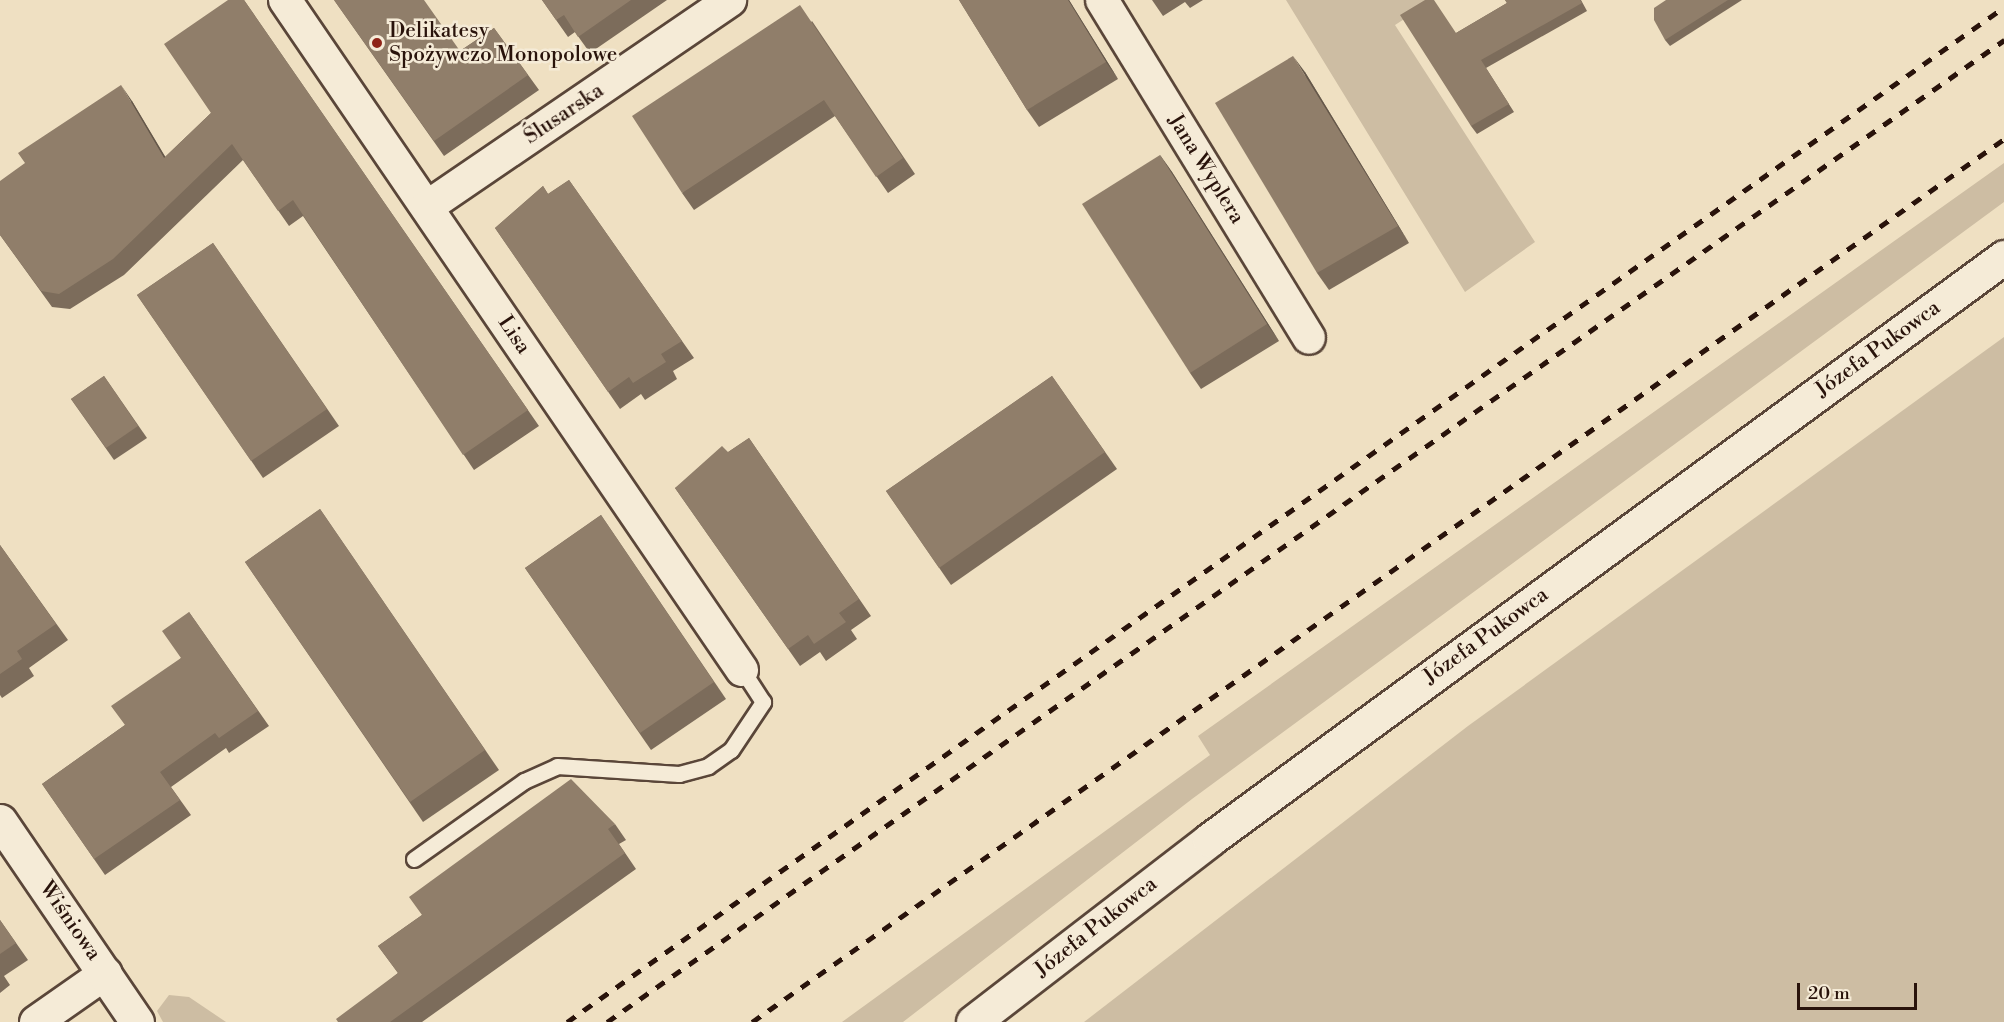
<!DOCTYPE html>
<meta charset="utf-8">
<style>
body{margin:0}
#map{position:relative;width:2004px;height:1022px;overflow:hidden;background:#efe0c2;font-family:"Libre Bodoni",serif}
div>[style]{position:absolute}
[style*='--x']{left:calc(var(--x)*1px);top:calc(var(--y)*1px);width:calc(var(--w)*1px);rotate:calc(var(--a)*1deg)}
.green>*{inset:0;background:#cdbda3}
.roads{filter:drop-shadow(2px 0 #5a4639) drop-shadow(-2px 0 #5a4639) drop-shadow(0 2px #5a4639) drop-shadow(0 -2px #5a4639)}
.lane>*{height:15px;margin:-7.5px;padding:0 7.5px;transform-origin:7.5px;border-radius:7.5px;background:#f5ebd7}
.street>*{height:32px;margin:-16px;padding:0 16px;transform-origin:16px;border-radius:16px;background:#f5ebd7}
.secondary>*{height:33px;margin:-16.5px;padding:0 16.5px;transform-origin:16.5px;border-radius:16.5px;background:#f5ebd7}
.rail>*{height:4.5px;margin-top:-2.25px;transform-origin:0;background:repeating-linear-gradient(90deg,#29130b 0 10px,transparent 0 20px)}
.wall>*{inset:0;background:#7c6c5b}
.shaded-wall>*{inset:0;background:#65584a}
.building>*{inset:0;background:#907e6a}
.dots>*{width:16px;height:16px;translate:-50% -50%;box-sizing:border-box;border:3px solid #f5ebd7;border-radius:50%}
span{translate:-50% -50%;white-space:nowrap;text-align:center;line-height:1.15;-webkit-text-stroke:5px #f5ebd7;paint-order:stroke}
.poi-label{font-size:21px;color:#29130b}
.left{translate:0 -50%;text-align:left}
.street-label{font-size:21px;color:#29130b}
.scale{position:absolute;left:1797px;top:983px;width:120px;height:27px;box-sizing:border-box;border:3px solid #29130b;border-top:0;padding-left:8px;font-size:18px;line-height:21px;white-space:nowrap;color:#29130b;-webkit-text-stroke:4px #f5ebd7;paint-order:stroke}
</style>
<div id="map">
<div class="green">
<div style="clip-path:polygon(1286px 0,1434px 0,1395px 25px,1535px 242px,1465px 292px)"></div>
<div style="clip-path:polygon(2004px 163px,2004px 202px,1192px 799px,903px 1022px,842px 1022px,1210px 755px,1198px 736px)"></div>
<div style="clip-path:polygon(2004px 337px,2004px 1022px,1084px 1022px,1468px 726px)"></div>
<div style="clip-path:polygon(169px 995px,189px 997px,226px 1022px,163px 1022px,157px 1011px)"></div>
</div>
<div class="roads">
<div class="lane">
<div style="--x:414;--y:859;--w:135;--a:-35.3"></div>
<div style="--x:524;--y:781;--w:36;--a:-24"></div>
<div style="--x:557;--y:766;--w:122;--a:3.8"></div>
<div style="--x:679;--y:774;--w:30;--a:-15"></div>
<div style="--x:708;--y:766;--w:28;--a:-35"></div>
<div style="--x:731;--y:750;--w:58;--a:-56.3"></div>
<div style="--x:763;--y:702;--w:38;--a:-123"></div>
</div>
<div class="street">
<div style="--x:285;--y:0;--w:811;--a:55.7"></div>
<div style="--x:1102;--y:0;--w:396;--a:58.5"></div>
<div style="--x:427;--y:207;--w:367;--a:-34.3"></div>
<div style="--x:36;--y:1022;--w:85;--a:-35"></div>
</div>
<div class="secondary">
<div style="--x:0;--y:821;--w:243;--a:55.7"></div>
<div style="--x:973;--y:1022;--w:298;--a:-37.6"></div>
<div style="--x:1209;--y:840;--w:986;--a:-36.25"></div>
</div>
</div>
<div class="rail">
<div style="--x:567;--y:1022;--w:1759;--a:-35.23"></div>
<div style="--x:607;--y:1022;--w:1708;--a:-35.1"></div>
<div style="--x:752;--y:1022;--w:1532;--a:-35.19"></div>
</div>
<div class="wall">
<div style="clip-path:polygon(244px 0,539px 426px,474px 470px,303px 216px,289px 226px,243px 160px,124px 275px,70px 309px,52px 307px,0 235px,132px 101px,165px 157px,211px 113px)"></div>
<div style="clip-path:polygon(334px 0,460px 51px,494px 28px,539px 90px,444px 156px)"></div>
<div style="clip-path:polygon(542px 0,667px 0,590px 53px,575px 32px,568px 37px)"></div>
<div style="clip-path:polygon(959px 0,1069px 0,1118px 79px,1039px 127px,1027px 110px)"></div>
<div style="clip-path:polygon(1152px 0,1203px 0,1190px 8px,1185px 2px,1163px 16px)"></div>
<div style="clip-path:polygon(1505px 0,1581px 0,1587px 11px,1486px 68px,1514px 112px,1477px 134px,1471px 126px,1456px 33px,1507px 3px)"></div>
<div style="clip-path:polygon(1666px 0,1742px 0,1670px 46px,1665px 40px)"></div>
<div style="clip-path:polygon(812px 21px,915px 174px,888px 193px,835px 116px,694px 210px,682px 193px)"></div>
<div style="clip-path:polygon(1305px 72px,1409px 243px,1329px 290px,1317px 273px)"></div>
<div style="clip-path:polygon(1160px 155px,1172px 172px,1279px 341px,1201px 389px,1190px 373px)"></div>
<div style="clip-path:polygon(569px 180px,694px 358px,673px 371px,677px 379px,645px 400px,641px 394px,620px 409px,495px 228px,543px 186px,548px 194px)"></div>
<div style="clip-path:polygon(213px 243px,339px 426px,263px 478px,137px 295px)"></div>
<div style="clip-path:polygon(104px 376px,147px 438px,114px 460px,71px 399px)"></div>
<div style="clip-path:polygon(1052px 376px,1117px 469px,951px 585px,886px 491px)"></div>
<div style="clip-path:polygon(749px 438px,871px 616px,851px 630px,857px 639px,826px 661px,820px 652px,800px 666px,675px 488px)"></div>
<div style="clip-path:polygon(320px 509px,499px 770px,423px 822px,245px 562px)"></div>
<div style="clip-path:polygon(601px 515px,726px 699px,651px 750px,525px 568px)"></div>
<div style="clip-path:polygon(0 545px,68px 640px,29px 668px,34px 676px,2px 698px,0 695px)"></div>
<div style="clip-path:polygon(189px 612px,269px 726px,229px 753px,226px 748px,171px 787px,191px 815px,105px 875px,42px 784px,125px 725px,181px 658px)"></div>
<div style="clip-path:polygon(615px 824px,626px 840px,619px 844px,636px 869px,422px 1022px,338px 1022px,398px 973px,378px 946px,422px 915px)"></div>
<div style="clip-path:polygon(0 920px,28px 960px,4px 976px,10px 985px,0 993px)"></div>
</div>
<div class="shaded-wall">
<div style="clip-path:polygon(1068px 0,1069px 0,1118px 79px,1106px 62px)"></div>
<div style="clip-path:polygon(1293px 56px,1305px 72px,1409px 243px,1398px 226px)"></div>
<div style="clip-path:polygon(121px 85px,132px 101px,175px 173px,164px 158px)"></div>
<div style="clip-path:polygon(1160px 155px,1172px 172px,1279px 341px,1267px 324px)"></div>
</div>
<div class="building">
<div style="clip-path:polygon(228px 0,244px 0,528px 410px,463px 455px,293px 200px,278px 211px,232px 144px,113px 259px,59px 294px,41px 291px,0 235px,0 181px,25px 163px,18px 153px,121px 85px,164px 158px,211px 113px,164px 44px)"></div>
<div style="clip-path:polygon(334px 0,424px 0,460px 51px,494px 28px,528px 75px,434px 141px)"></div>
<div style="clip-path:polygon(542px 0,631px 0,578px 37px,564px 15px,556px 20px)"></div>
<div style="clip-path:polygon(959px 0,1068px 0,1106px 62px,1027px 110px)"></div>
<div style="clip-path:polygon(1425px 0,1434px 0,1456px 33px,1507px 3px,1505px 0,1580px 0,1582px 3px,1481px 60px,1509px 104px,1471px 126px,1400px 15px)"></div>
<div style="clip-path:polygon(1666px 0,1728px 0,1665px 40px,1654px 20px,1654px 8px)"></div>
<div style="clip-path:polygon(800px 5px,903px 158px,876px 177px,824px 100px,682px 193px,632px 116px)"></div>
<div style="clip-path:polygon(1293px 56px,1398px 226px,1317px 273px,1215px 103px)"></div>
<div style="clip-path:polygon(1160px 155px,1267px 324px,1190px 373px,1082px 204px)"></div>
<div style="clip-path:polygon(569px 180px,682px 341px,661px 354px,666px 362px,633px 383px,629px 377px,608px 392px,495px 228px,543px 186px,548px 194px)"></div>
<div style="clip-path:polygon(213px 243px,327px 409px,251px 461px,137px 295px)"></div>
<div style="clip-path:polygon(104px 376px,138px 426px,106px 448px,71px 399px)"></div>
<div style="clip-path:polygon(1052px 376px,1105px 452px,939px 568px,886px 491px)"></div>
<div style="clip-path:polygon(749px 438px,859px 599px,839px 613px,846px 622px,814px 644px,808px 635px,788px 649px,675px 488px,722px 446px,728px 452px)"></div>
<div style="clip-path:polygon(320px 509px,485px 750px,410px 802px,245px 562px)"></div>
<div style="clip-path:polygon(601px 515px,714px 682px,640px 733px,525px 568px)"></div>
<div style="clip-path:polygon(0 545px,56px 624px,17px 651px,22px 659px,0 674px)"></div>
<div style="clip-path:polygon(189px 612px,258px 711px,219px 738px,215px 733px,160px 772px,180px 800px,94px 859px,42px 784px,125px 725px,111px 706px,181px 658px,162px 631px)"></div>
<div style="clip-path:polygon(571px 779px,615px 824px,608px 829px,625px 853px,390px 1022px,338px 1022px,336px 1019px,398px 973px,378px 946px,422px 915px,409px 897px)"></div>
<div style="clip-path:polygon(0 920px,16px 943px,0 954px)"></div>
</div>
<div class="dots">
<div style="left:377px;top:43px;background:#8f2418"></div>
</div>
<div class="poi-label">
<span class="left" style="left:389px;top:43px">Delikatesy<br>Spożywczo Monopolowe</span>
</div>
<div class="street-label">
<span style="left:564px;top:114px;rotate:-34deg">Ślusarska</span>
<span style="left:1206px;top:169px;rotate:58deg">Jana Wyplera</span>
<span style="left:514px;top:335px;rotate:56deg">Lisa</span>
<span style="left:1878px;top:349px;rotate:-36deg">Józefa Pukowca</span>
<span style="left:1486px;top:636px;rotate:-36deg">Józefa Pukowca</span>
<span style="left:70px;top:921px;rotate:55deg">Wiśniowa</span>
<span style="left:1096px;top:927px;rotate:-38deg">Józefa Pukowca</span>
</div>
<div class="scale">20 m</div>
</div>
